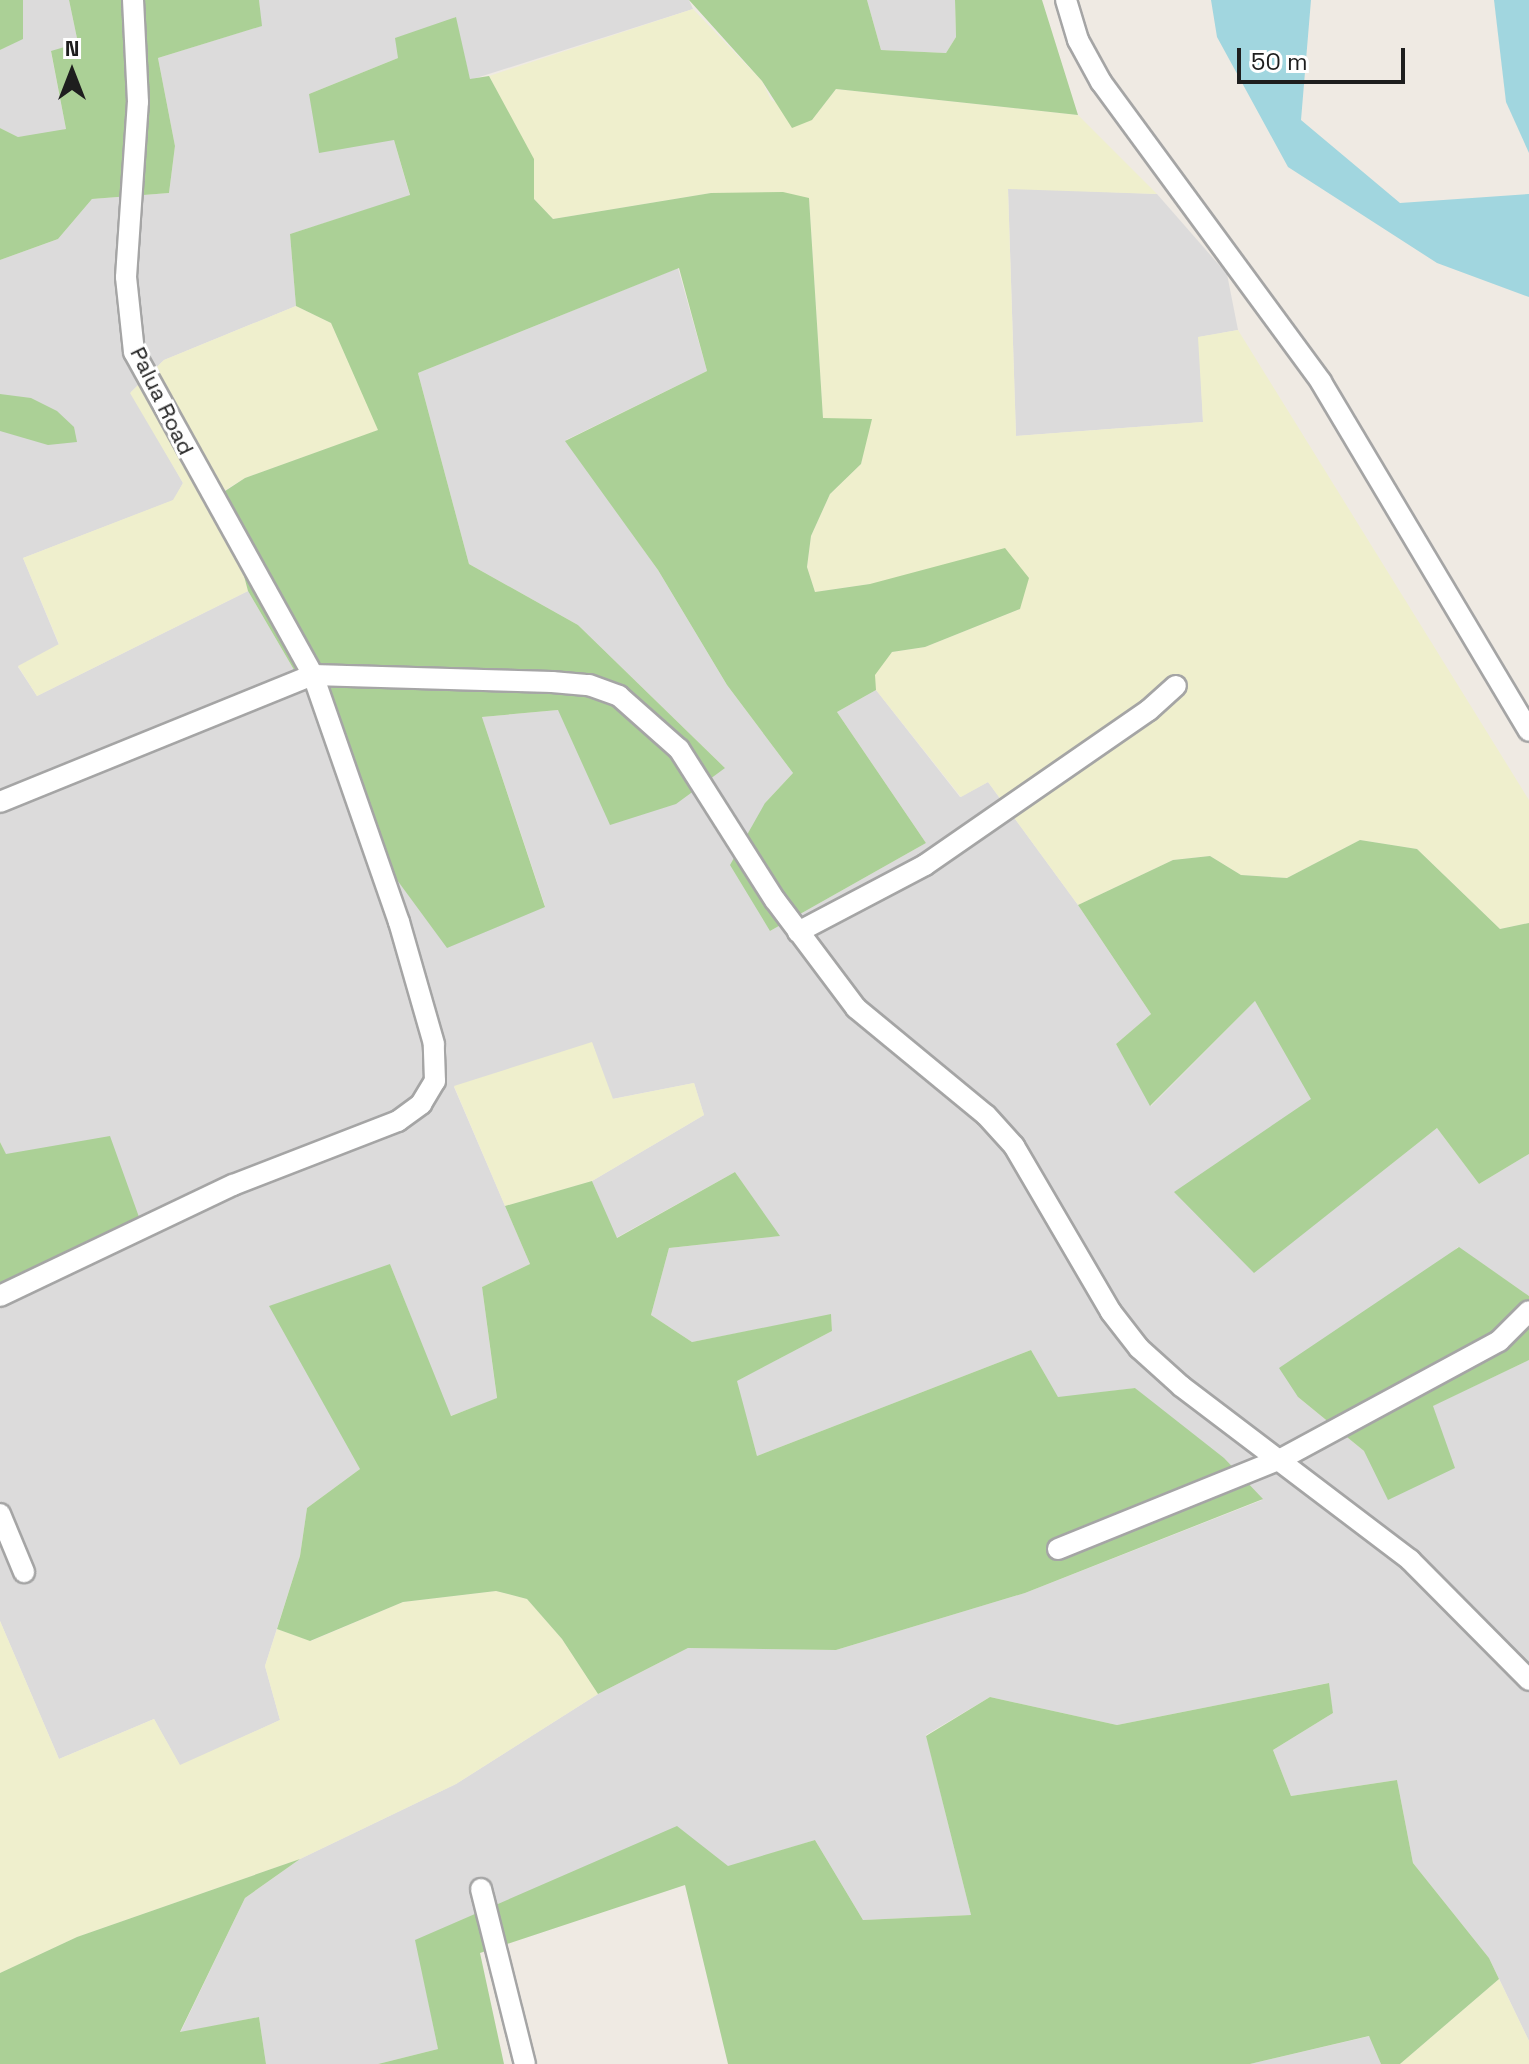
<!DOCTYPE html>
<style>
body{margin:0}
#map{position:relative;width:1529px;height:2064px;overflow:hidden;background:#efeae3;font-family:"Space Grotesk",sans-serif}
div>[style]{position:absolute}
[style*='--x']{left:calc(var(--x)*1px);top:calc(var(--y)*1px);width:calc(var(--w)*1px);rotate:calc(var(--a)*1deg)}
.residential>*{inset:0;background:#dcdbdb}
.farmland>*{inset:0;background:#efefcd}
.forest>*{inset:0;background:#abd096}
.water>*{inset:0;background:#a1d6df}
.roads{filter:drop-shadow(2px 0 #a5a5a5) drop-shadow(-2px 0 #a5a5a5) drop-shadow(0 2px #a5a5a5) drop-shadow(0 -2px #a5a5a5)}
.minor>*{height:20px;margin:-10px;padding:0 10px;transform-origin:10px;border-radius:10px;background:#fff}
span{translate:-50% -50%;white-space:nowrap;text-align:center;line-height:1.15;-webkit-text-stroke:6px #fff;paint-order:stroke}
.street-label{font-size:22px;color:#1e1e1e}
.north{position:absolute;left:32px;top:32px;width:80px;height:80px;-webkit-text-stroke:6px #fff;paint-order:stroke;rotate:0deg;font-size:22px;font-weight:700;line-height:32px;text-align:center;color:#1e1e1e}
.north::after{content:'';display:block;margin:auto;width:28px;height:36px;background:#1e1e1e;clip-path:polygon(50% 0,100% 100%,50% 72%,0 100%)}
.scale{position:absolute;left:1237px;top:48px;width:168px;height:36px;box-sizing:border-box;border:4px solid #1e1e1e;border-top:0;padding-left:10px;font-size:24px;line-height:28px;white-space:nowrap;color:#1e1e1e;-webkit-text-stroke:6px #fff;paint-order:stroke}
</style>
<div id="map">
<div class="residential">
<div style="clip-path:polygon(23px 0,69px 0,78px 43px,51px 52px,66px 129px,45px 135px,18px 137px,0 128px,0 50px,23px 38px)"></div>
<div style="clip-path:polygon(259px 0,689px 0,693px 9px,470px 80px,455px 17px,398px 58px,309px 94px,394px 140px,410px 196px,290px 234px,296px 306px,164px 360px,131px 392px,183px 483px,174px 500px,23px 558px,59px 645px,18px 667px,37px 696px,248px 591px,318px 711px,545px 906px,482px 717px,558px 710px,725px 768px,578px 625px,469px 564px,418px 373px,678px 268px,707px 371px,566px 440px,658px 570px,727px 685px,793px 773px,765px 803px,770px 931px,926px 843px,837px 712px,876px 690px,960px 797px,988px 782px,1078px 905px,1151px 1014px,1116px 1044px,1151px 1106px,1255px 1001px,1312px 1099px,1254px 1272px,1437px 1128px,1479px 1184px,1529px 1154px,1529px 1296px,1458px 1247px,1298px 1397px,1364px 1451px,1432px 1406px,1529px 1360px,1529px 2041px,1489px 1958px,1413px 1863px,1397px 1780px,1291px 1796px,1273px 1750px,1333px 1713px,1328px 1683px,1117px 1725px,990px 1697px,926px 1735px,971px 1915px,863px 1920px,815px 1840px,728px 1867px,416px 1940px,438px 2049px,378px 2064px,266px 2064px,259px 2017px,180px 2033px,245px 1898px,300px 1859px,456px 1784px,598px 1694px,688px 1648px,836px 1650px,1025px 1593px,1262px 1500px,1135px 1388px,1058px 1398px,1031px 1350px,757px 1456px,736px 1381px,832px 1331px,831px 1315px,692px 1342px,651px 1315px,669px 1248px,779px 1236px,735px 1172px,616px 1238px,592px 1181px,704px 1115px,694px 1083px,612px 1099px,592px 1043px,454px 1087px,530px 1264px,482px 1287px,497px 1399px,450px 1416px,390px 1264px,360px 1469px,307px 1508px,300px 1556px,265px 1666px,280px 1720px,180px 1766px,154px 1719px,59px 1759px,0 1621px,0 1298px,144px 1231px,131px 1203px,6px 1155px,0 1142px,0 260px,58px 239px,92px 199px,169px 193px,175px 146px,158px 58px,261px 26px)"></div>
<div style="clip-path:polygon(867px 0,955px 0,956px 37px,946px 53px,881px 50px)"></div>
<div style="clip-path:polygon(1008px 188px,1157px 194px,1227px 274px,1238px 330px,1199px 337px,1203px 422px,1016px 436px)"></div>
<div style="clip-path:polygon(1370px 2036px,1381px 2064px,1250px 2064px)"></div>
</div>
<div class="farmland">
<div style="clip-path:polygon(693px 9px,762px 81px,771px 100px,812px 120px,836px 89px,1078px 115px,1157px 194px,1008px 189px,1016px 436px,1203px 422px,1198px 337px,1238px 330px,1529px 800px,1529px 923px,1500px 929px,1417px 849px,1360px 840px,1287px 878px,1241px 875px,1210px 856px,1173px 860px,1078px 905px,988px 782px,961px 797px,876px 690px,874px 675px,892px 652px,925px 647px,1020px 609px,870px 584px,815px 592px,807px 567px,811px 536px,830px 494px,861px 464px,871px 419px,823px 419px,809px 198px,711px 193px,553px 219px,534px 199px,533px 159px,489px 76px)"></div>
<div style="clip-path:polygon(296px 306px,331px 323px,379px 430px,245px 478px,222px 492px,248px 591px,37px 696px,18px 666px,59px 644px,23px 558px,173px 500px,183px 483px,130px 393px,164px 360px)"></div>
<div style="clip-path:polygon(592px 1042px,613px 1099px,694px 1083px,704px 1115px,592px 1181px,505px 1206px,454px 1086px)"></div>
<div style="clip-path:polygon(496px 1591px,527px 1599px,562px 1639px,598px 1694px,456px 1784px,300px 1859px,77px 1937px,0 1973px,0 1621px,59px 1759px,154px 1719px,180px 1765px,280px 1720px,265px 1666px,277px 1629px,311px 1641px,403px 1602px)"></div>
<div style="clip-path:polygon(1499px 1979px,1529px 2041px,1529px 2064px,1400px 2064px)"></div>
</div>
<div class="forest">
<div style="clip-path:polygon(0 0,23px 0,23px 39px,0 50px)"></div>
<div style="clip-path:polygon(69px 0,259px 0,262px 26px,158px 58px,175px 146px,169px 193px,92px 199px,58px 239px,0 260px,0 128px,18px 137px,66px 129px,51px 51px,78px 43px)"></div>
<div style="clip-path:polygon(689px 0,867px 0,881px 50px,946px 53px,956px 37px,955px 0,1042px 0,1078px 115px,836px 89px,812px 120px,792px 128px,762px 81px)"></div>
<div style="clip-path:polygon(456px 17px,470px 79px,489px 76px,534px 159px,534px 199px,553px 219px,711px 193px,783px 192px,809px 198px,823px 418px,872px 419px,861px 464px,830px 494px,811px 536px,807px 567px,815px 592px,870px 584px,1005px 548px,1029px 578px,1020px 609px,925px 647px,892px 652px,875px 675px,876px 690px,837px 712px,926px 843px,770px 931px,730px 865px,765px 803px,793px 773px,727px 685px,658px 570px,565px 441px,707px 371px,679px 268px,418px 373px,469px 564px,578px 625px,725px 768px,676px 804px,610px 825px,558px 710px,482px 717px,545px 907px,447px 948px,353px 820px,318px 711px,248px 591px,222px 493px,245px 478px,378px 430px,331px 323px,296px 306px,290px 234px,410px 195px,394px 140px,319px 153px,309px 94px,398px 58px,395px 38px)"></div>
<div style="clip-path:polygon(0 394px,31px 398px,57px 411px,74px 427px,77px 442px,48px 445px,0 431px)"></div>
<div style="clip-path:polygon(1360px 840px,1417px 849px,1500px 929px,1529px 923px,1529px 1154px,1479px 1184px,1437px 1128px,1254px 1273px,1174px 1192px,1311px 1099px,1255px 1001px,1150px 1106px,1116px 1044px,1151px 1014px,1078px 905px,1173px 860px,1210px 856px,1241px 875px,1287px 878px)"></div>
<div style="clip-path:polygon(110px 1136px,144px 1231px,0 1298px,0 1142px,6px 1154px)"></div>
<div style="clip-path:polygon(735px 1172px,780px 1236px,669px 1248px,651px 1315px,692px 1342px,831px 1314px,832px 1331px,737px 1381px,757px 1456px,1031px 1350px,1058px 1397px,1135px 1388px,1224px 1458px,1263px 1499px,1025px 1593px,836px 1650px,688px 1648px,598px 1694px,562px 1639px,527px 1599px,496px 1591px,403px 1602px,310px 1641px,277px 1629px,300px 1556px,307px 1508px,360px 1469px,269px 1306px,390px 1264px,451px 1416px,497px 1398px,482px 1287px,530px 1264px,505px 1206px,592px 1181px,617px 1238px)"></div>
<div style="clip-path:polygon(1459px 1247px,1529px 1296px,1529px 1360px,1433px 1406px,1455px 1468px,1388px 1500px,1364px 1451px,1298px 1397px,1279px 1368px)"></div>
<div style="clip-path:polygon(1329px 1683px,1333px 1713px,1273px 1750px,1291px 1796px,1397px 1780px,1413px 1863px,1489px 1958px,1499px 1979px,1400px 2064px,1381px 2064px,1369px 2036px,1250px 2064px,728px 2064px,685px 1885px,480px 1953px,504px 2064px,378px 2064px,438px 2049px,415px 1940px,677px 1826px,728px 1866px,815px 1840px,863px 1920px,971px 1915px,926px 1736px,990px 1697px,1117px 1725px)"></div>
<div style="clip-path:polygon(300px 1859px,245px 1898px,180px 2032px,259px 2017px,266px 2064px,0 2064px,0 1973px,77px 1937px)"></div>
</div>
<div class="water">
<div style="clip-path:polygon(1211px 0,1311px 0,1301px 120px,1400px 203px,1529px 194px,1529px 297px,1437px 263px,1288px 167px,1217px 37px)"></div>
<div style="clip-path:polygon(1494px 0,1529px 0,1529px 153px,1506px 102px)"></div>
</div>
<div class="roads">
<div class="minor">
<div style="--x:1066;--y:0;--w:42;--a:73.3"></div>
<div style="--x:1078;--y:40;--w:48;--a:61.3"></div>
<div style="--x:1101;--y:82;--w:372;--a:53.7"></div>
<div style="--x:1321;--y:382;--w:406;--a:59.2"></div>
<div style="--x:0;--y:802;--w:338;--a:-22.1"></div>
<div style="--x:313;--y:675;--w:239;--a:1.7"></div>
<div style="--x:552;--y:682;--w:37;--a:5"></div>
<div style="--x:589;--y:685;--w:32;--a:20"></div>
<div style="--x:619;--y:696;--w:80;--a:41.5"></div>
<div style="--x:679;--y:749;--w:179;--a:57.6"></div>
<div style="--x:775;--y:900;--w:135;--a:53.1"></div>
<div style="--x:856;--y:1008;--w:168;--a:39.5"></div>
<div style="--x:986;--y:1115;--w:42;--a:47.9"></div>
<div style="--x:1014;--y:1146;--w:192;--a:59.7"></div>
<div style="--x:1111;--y:1312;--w:46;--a:52.1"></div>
<div style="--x:1139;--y:1348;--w:57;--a:42.1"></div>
<div style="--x:1181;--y:1386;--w:288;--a:37.2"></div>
<div style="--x:1410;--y:1560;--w:169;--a:45.2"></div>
<div style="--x:798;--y:932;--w:144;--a:-27.8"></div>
<div style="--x:925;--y:865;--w:272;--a:-34.7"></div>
<div style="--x:1149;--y:710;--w:36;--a:-42"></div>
<div style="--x:0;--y:1296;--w:258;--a:-25.5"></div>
<div style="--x:233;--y:1185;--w:177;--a:-21.2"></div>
<div style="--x:398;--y:1121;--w:29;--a:-36"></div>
<div style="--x:421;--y:1104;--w:27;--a:-59"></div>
<div style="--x:435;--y:1081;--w:37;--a:-92"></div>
<div style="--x:434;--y:1044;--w:127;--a:-106"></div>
<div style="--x:399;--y:922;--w:262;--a:-109.2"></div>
<div style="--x:313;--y:675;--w:369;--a:-119"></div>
<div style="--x:134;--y:352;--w:75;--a:-96.1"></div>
<div style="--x:126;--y:277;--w:175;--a:-86.1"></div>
<div style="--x:138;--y:102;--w:102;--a:-92.8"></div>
<div style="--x:0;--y:1514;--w:63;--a:67.5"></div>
<div style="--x:1058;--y:1549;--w:240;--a:-22"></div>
<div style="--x:1281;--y:1459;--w:248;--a:-28.4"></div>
<div style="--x:1499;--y:1341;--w:42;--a:-45"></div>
<div style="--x:481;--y:1889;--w:180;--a:75.9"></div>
</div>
</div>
<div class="street-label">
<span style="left:162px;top:401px;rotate:64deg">Palua Road</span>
</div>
<div class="north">N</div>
<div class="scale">50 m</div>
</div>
